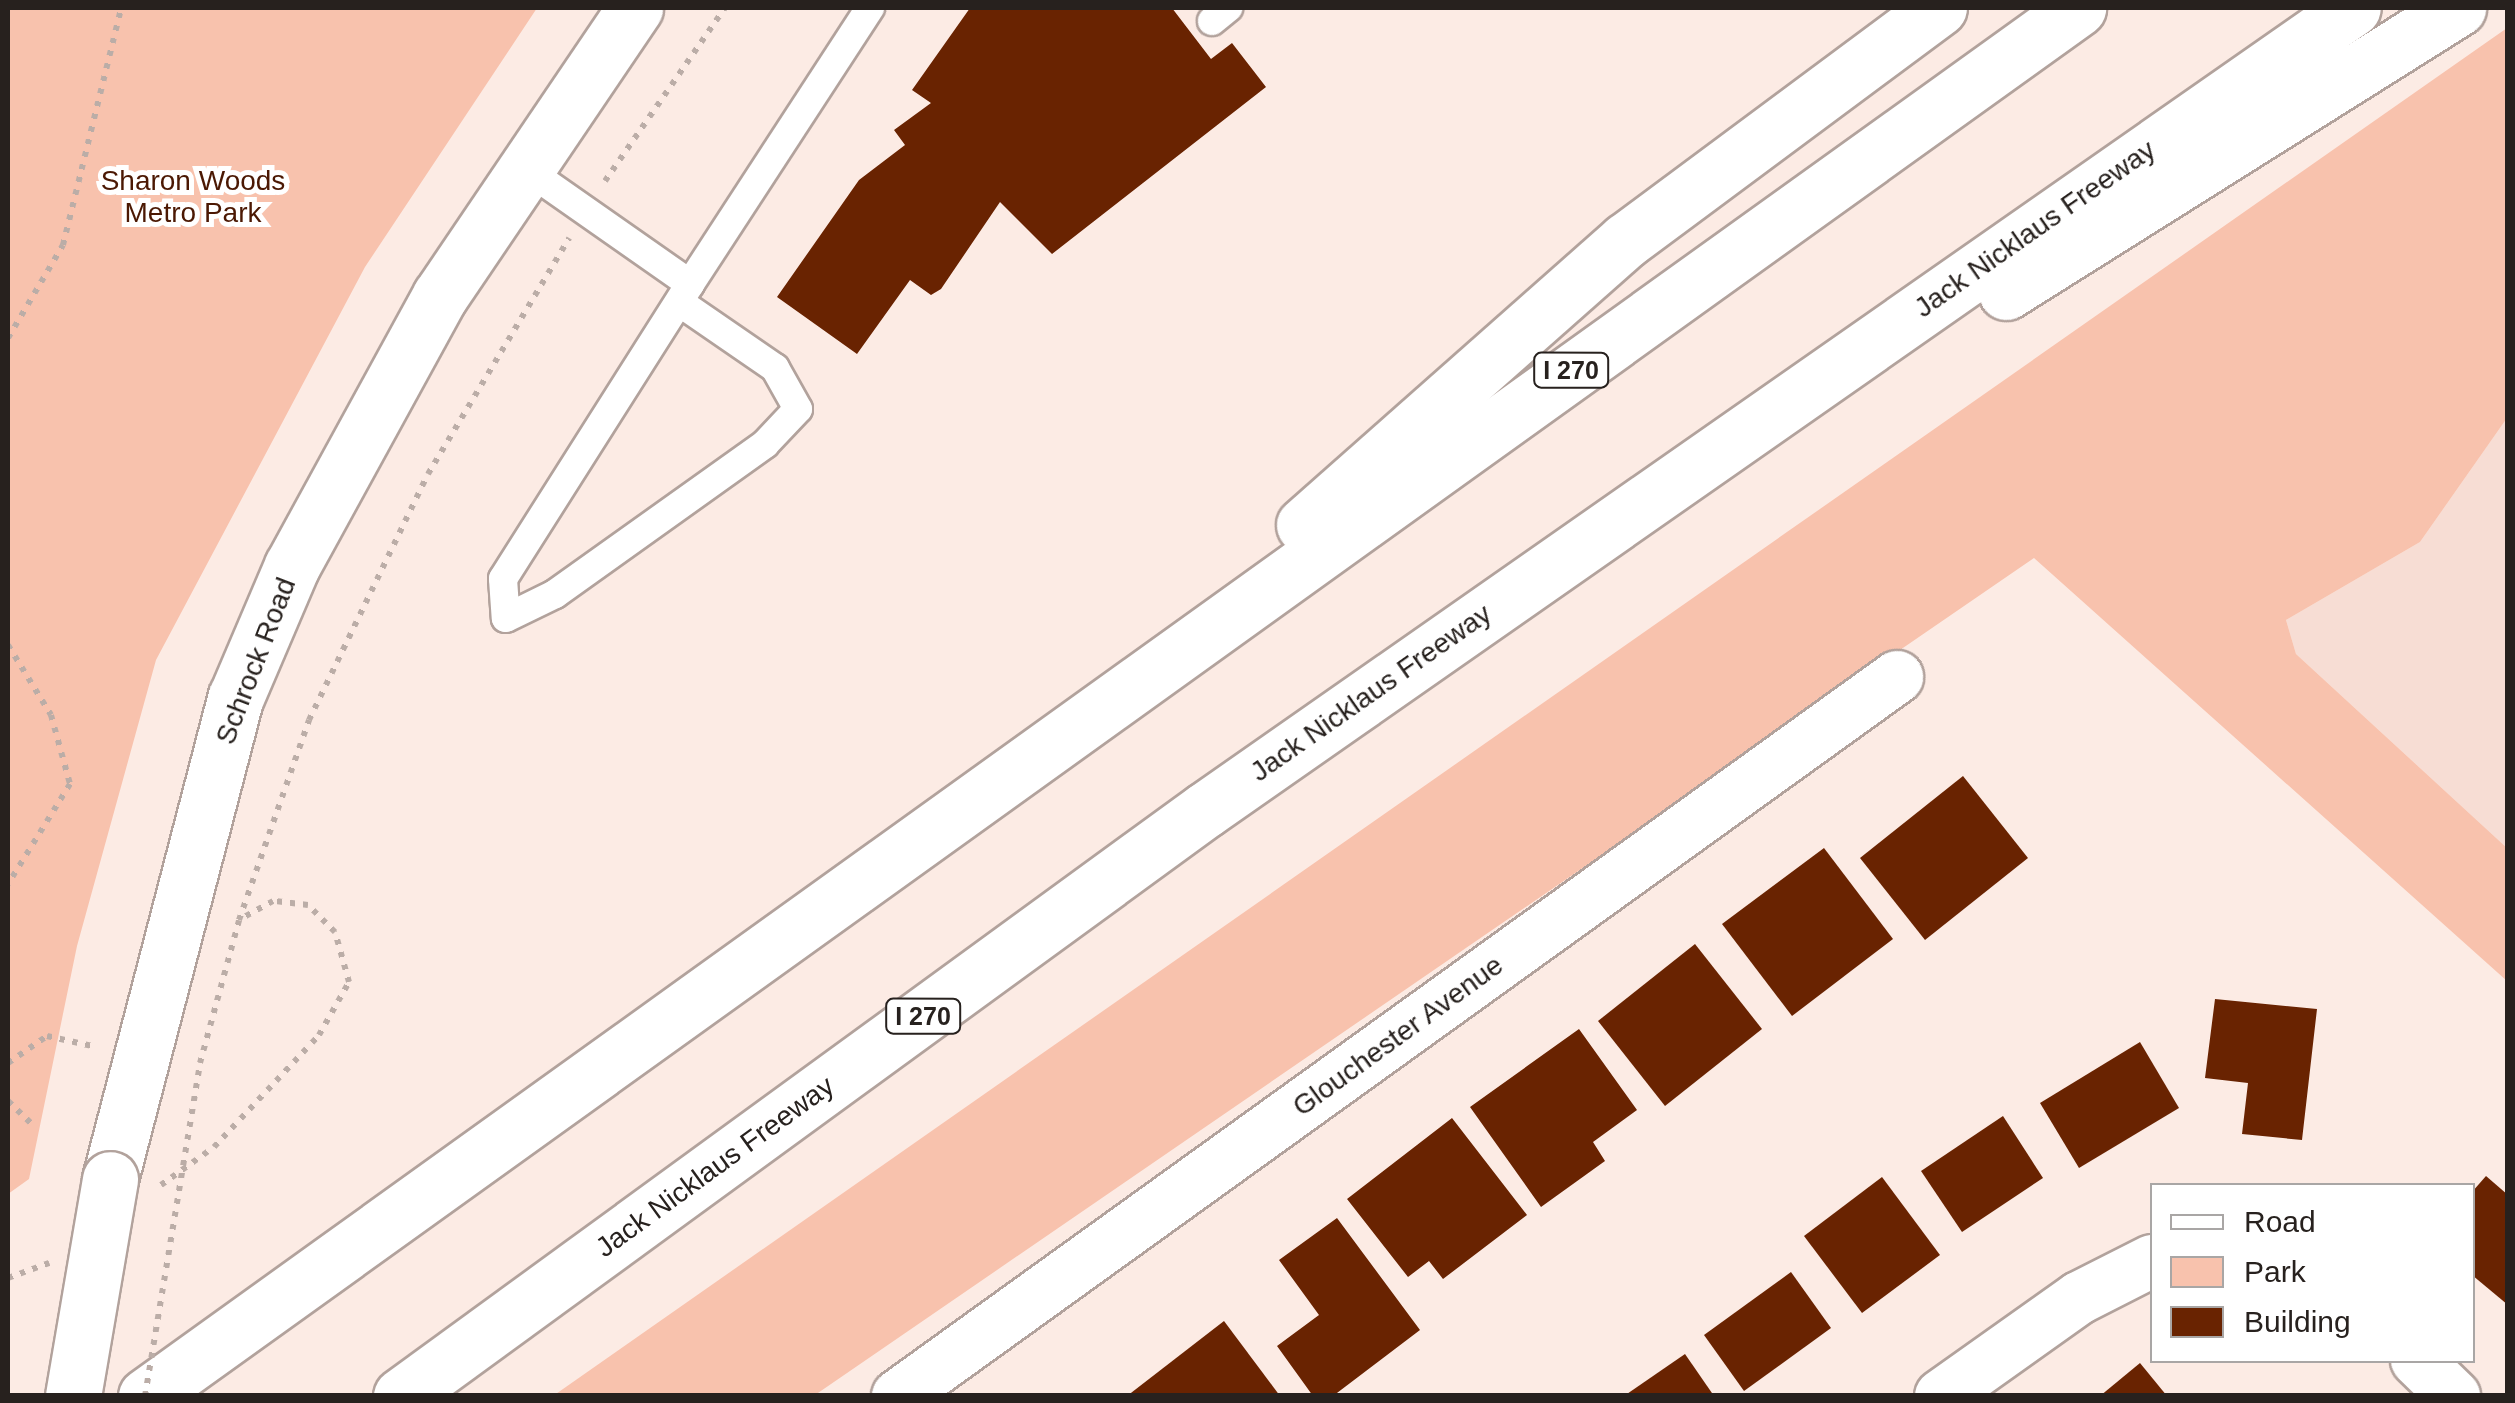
<!DOCTYPE html>
<style>
body{margin:0}
#map{position:relative;width:2515px;height:1403px;overflow:hidden;background:#fcebe4;font-family:Helvetica,sans-serif}
div>[style]{position:absolute}
[style*='--x']{left:calc(var(--x)*1px);top:calc(var(--y)*1px);width:calc(var(--w)*1px);rotate:calc(var(--a)*1deg)}
.built>*{inset:0;background:#f7ddd4}
.green>*{inset:0;background:#f8c2ad}
.building>*{inset:0;background:#692301}
.path>*{height:6px;margin-top:-3px;transform-origin:0;background:repeating-linear-gradient(90deg,#bbada7 0 5px,transparent 0 13px)}
.roads{filter:drop-shadow(2px 0 #b2a29c) drop-shadow(-2px 0 #b2a29c) drop-shadow(0 2px #b2a29c) drop-shadow(0 -2px #b2a29c)}
.lane>*{height:28px;margin:-14px;padding:0 14px;transform-origin:14px;border-radius:14px;background:#fff}
.street>*{height:52px;margin:-26px;padding:0 26px;transform-origin:26px;border-radius:26px;background:#fff}
.secondary>*{height:55px;margin:-27.5px;padding:0 27.5px;transform-origin:27.5px;border-radius:27.5px;background:#fff}
.highway>*{height:55px;margin:-27.5px;padding:0 27.5px;transform-origin:27.5px;border-radius:27.5px;background:#fff}
.path-bridge>*{height:6px;margin-top:-3px;transform-origin:0;background:repeating-linear-gradient(90deg,#bbada7 0 5px,transparent 0 13px)}
.bridges{filter:drop-shadow(2px 0 #b2a29c) drop-shadow(-2px 0 #b2a29c) drop-shadow(0 2px #b2a29c) drop-shadow(0 -2px #b2a29c)}
.secondary-bridge>*{height:55px;margin:-27.5px;padding:0 27.5px;transform-origin:27.5px;border-radius:27.5px;background:#fff}
span{translate:-50% -50%;white-space:nowrap;text-align:center;line-height:1.15;-webkit-text-stroke:10px #fff;paint-order:stroke}
.shield-label span{padding:2px 8px;background:#fff;border:2px solid;border-radius:8px;-webkit-text-stroke-width:0}
.shield-label{font-size:25px;color:#27211e;font-weight:700}
.park-label{font-size:28px;color:#4b1803}
.street-label{font-size:28px;color:#27211e}
.frame{position:absolute;inset:0;border:10px solid #27211e;pointer-events:none}
.legend{position:absolute;left:2150px;top:1183px;width:325px;height:180px;box-sizing:border-box;background:#fff;border:2px solid #a9a6a5;margin:0;padding:12px 18px;list-style:none;font-size:30px;color:#27211e}
.legend li{display:flex;align-items:center;gap:20px;height:50px}
.legend b{width:50px;border:2px solid #a9a6a5}
</style>
<div id="map">
<div class="built">
<div style="clip-path:polygon(2507px 418px,2507px 848px,2296px 654px,2286px 620px,2420px 542px)"></div>
</div>
<div class="green">
<div style="clip-path:polygon(8px 8px,537px 8px,365px 267px,156px 660px,77px 946px,29px 1179px,8px 1194px)"></div>
<div style="clip-path:polygon(2507px 28px,2507px 418px,2420px 542px,2286px 620px,2296px 654px,2507px 848px,2507px 981px,2034px 558px,815px 1395px,553px 1396px)"></div>
</div>
<div class="building">
<div style="clip-path:polygon(970px 8px,1172px 8px,1211px 59px,1232px 43px,1266px 87px,1052px 254px,1000px 202px,941px 289px,931px 295px,910px 280px,857px 354px,777px 297px,859px 180px,905px 145px,894px 130px,931px 103px,912px 90px)"></div>
<div style="clip-path:polygon(1963px 776px,2028px 858px,1925px 940px,1860px 858px)"></div>
<div style="clip-path:polygon(1824px 848px,1893px 939px,1792px 1016px,1722px 924px)"></div>
<div style="clip-path:polygon(1695px 944px,1762px 1029px,1665px 1106px,1598px 1021px)"></div>
<div style="clip-path:polygon(2215px 999px,2317px 1009px,2302px 1140px,2242px 1134px,2248px 1083px,2205px 1078px)"></div>
<div style="clip-path:polygon(1579px 1029px,1637px 1110px,1593px 1142px,1605px 1161px,1541px 1207px,1470px 1107px)"></div>
<div style="clip-path:polygon(2140px 1042px,2179px 1108px,2079px 1168px,2040px 1103px)"></div>
<div style="clip-path:polygon(2003px 1116px,2043px 1178px,1962px 1232px,1921px 1171px)"></div>
<div style="clip-path:polygon(1452px 1118px,1527px 1215px,1443px 1279px,1429px 1261px,1408px 1277px,1347px 1199px)"></div>
<div style="clip-path:polygon(2486px 1176px,2508px 1195px,2508px 1305px,2472px 1275px,2472px 1192px)"></div>
<div style="clip-path:polygon(1882px 1177px,1940px 1255px,1862px 1313px,1804px 1236px)"></div>
<div style="clip-path:polygon(1337px 1218px,1420px 1330px,1333px 1396px,1313px 1396px,1277px 1346px,1319px 1315px,1279px 1260px)"></div>
<div style="clip-path:polygon(1791px 1272px,1831px 1328px,1744px 1391px,1704px 1335px)"></div>
<div style="clip-path:polygon(1224px 1321px,1280px 1396px,1127px 1396px)"></div>
<div style="clip-path:polygon(1685px 1354px,1714px 1396px,1624px 1396px)"></div>
<div style="clip-path:polygon(2140px 1363px,2167px 1396px,2100px 1396px)"></div>
</div>
<div class="path">
<div style="--x:605;--y:181;--w:211;--a:-55.3"></div>
<div style="--x:8;--y:338;--w:108;--a:-59.4"></div>
<div style="--x:63;--y:245;--w:244;--a:-76.2"></div>
<div style="--x:8;--y:645;--w:82;--a:58.4"></div>
<div style="--x:51;--y:715;--w:72;--a:74.6"></div>
<div style="--x:70;--y:784;--w:118;--a:121.8"></div>
<div style="--x:8;--y:1063;--w:47;--a:-34.7"></div>
<div style="--x:47;--y:1036;--w:51;--a:12.4"></div>
<div style="--x:200;--y:1063;--w:148;--a:-74.7"></div>
<div style="--x:239;--y:920;--w:212;--a:-70.7"></div>
<div style="--x:309;--y:720;--w:273;--a:-64.2"></div>
<div style="--x:428;--y:474;--w:275;--a:-59.1"></div>
<div style="--x:8;--y:1101;--w:32;--a:44"></div>
<div style="--x:161;--y:1185;--w:65;--a:-35.6"></div>
<div style="--x:214;--y:1147;--w:154;--a:-46.8"></div>
<div style="--x:319;--y:1035;--w:61;--a:-60.5"></div>
<div style="--x:349;--y:982;--w:52;--a:-105.6"></div>
<div style="--x:335;--y:932;--w:38;--a:-135"></div>
<div style="--x:308;--y:905;--w:35;--a:-173"></div>
<div style="--x:273;--y:901;--w:39;--a:151"></div>
<div style="--x:8;--y:1278;--w:44;--a:-20.1"></div>
</div>
<div class="roads">
<div class="lane">
<div style="--x:1212;--y:21;--w:21;--a:-39"></div>
<div style="--x:523;--y:167;--w:204;--a:35"></div>
<div style="--x:690;--y:284;--w:349;--a:122.4"></div>
<div style="--x:503;--y:579;--w:39;--a:86"></div>
<div style="--x:506;--y:618;--w:55;--a:-26.1"></div>
<div style="--x:555;--y:594;--w:258;--a:-35.5"></div>
<div style="--x:765;--y:444;--w:48;--a:-46.7"></div>
<div style="--x:798;--y:409;--w:47;--a:-119.3"></div>
<div style="--x:775;--y:368;--w:116;--a:-145.5"></div>
<div style="--x:690;--y:284;--w:330;--a:-56.9"></div>
</div>
<div class="street">
<div style="--x:2417;--y:1360;--w:52;--a:44.2"></div>
<div style="--x:898;--y:1396;--w:1231;--a:-35.74"></div>
<div style="--x:1941;--y:1396;--w:169;--a:-35.4"></div>
<div style="--x:2079;--y:1298;--w:82;--a:-26.9"></div>
</div>
<div class="secondary">
<div style="--x:110;--y:1179;--w:498;--a:-75.4"></div>
<div style="--x:236;--y:697;--w:142;--a:-66.9"></div>
<div style="--x:292;--y:566;--w:308;--a:-61.3"></div>
<div style="--x:440;--y:296;--w:348;--a:-55.9"></div>
</div>
<div class="highway">
<div style="--x:2006;--y:292;--w:534;--a:-32.14"></div>
<div style="--x:1304;--y:525;--w:429;--a:-41.5"></div>
<div style="--x:1625;--y:241;--w:391;--a:-36.6"></div>
<div style="--x:146;--y:1396;--w:2379;--a:-35.69"></div>
<div style="--x:401;--y:1396;--w:995;--a:-36.09"></div>
<div style="--x:1205;--y:810;--w:1400;--a:-34.94"></div>
</div>
</div>
<div class="path-bridge">
<div style="--x:145;--y:1396;--w:338;--a:-80.6"></div>
</div>
<div class="bridges">
<div class="secondary-bridge">
<div style="--x:73;--y:1396;--w:220;--a:-80.3"></div>
</div>
</div>
<div class="shield-label">
<span style="left:1571px;top:370px">I 270</span>
<span style="left:923px;top:1016px">I 270</span>
</div>
<div class="park-label">
<span style="left:193px;top:197px">Sharon Woods<br>Metro Park</span>
</div>
<div class="street-label">
<span style="left:2035px;top:229px;rotate:-35deg">Jack Nicklaus Freeway</span>
<span style="left:256px;top:661px;rotate:-69deg">Schrock Road</span>
<span style="left:1371px;top:693px;rotate:-35deg">Jack Nicklaus Freeway</span>
<span style="left:1398px;top:1036px;rotate:-36deg">Glouchester Avenue</span>
<span style="left:715px;top:1167px;rotate:-36deg">Jack Nicklaus Freeway</span>
</div>
<div class="frame"></div>
<ul class="legend">
<li><b style="height:12px;background:#fff"></b>Road</li>
<li><b style="height:28px;background:#f8c2ad"></b>Park</li>
<li><b style="height:28px;background:#692301"></b>Building</li>
</ul>
</div>
